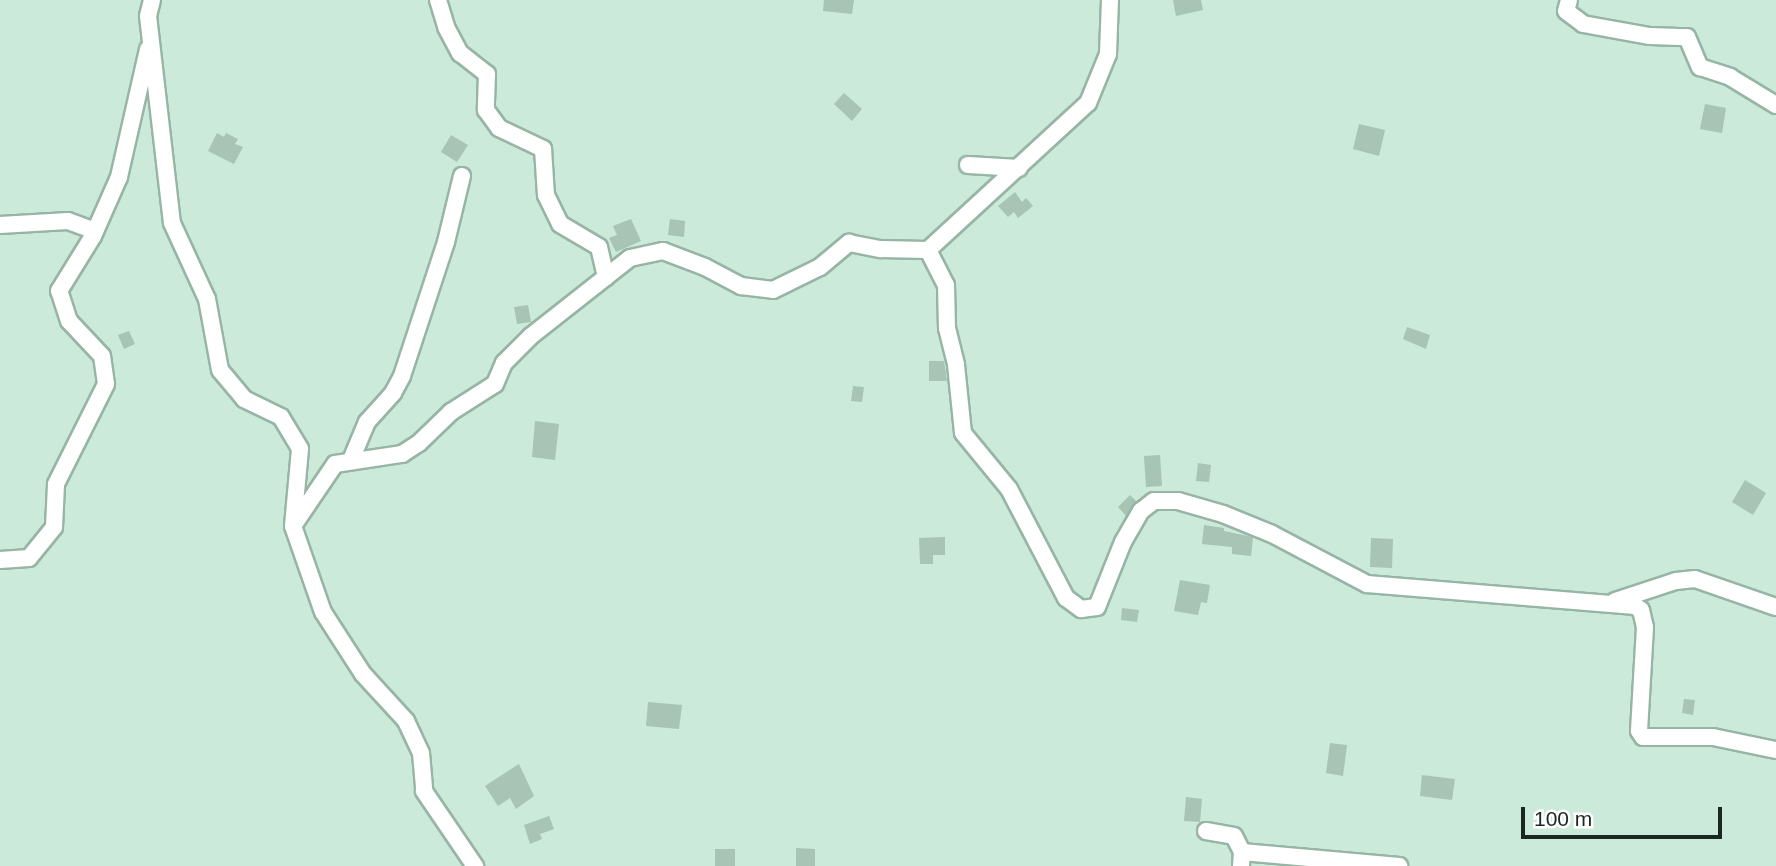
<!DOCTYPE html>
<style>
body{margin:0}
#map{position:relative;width:1776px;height:866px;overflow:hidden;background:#cbead9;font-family:Arial,sans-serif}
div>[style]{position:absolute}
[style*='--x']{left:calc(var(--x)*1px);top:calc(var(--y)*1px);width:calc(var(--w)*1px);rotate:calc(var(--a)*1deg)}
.building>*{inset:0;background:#a7c4b4}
.roads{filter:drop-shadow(2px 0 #97b5a5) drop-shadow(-2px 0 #97b5a5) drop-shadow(0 2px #97b5a5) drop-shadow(0 -2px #97b5a5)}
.street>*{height:16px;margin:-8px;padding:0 8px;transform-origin:8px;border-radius:8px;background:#fff}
span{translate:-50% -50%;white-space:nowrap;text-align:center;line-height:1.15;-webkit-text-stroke:7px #fff;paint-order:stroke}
.scale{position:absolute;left:1521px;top:807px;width:201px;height:32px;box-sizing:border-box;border:4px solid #1b2721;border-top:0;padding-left:9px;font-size:21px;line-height:24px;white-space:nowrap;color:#1b2721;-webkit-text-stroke:5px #fff;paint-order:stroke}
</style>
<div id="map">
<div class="building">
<div style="clip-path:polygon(824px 0,854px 0,852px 14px,823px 11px)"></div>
<div style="clip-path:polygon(1173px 0,1201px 0,1203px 10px,1176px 16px)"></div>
<div style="clip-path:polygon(844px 93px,862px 109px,852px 121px,834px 104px)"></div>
<div style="clip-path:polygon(1705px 104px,1726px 108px,1722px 133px,1700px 129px)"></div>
<div style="clip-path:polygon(1359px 124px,1385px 130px,1379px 156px,1353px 149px)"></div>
<div style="clip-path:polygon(217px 133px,224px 137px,226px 133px,238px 139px,235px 144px,243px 147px,234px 164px,208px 151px)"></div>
<div style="clip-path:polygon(451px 135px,468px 145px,457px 162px,441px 152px)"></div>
<div style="clip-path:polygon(1015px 192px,1022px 202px,1026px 198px,1033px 206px,1018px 218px,1014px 212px,1008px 217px,998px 206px)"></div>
<div style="clip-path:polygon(631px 219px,641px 241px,616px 252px,609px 238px,617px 235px,613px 226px)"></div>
<div style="clip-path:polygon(670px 219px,685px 221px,684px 237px,668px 235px)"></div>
<div style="clip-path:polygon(528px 305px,531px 322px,517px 324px,514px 307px)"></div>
<div style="clip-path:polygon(1407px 327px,1430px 335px,1426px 349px,1403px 339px)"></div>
<div style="clip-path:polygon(129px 331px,135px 344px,124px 349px,118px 335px)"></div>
<div style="clip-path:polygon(929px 361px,944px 361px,947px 381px,929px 381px)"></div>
<div style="clip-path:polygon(853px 386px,864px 387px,862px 402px,851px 401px)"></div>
<div style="clip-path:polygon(535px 421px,559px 424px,555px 460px,532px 457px)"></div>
<div style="clip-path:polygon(1160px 455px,1162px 486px,1146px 487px,1144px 456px)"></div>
<div style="clip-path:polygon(1198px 463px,1211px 465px,1209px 482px,1196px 481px)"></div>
<div style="clip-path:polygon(1745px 480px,1766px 493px,1753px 515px,1732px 502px)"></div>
<div style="clip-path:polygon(1130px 495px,1136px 501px,1126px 516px,1118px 507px)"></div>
<div style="clip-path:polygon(1204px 525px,1224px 528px,1224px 531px,1253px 537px,1251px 556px,1232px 554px,1232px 547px,1202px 544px)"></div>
<div style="clip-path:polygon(945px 537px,945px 555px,933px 555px,933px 564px,920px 564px,919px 538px)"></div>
<div style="clip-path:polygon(1371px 538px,1393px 539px,1392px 568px,1370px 567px)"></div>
<div style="clip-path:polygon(1180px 580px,1210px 585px,1207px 603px,1201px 602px,1198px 615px,1174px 611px)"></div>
<div style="clip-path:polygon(1122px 608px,1139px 610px,1137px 622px,1121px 620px)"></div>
<div style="clip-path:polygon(1684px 699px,1695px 700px,1693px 715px,1682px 713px)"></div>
<div style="clip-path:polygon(648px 702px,682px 705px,679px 729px,646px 726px)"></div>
<div style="clip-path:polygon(1330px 743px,1347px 745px,1343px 776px,1326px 773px)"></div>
<div style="clip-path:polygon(519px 764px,534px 796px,516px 809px,510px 798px,498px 806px,485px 786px)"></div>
<div style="clip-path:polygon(1422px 775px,1455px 779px,1452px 800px,1420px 796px)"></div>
<div style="clip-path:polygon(1186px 797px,1202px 799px,1200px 822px,1184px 821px)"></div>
<div style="clip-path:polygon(549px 816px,554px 829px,540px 834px,542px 839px,530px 844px,524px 825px)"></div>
<div style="clip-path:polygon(796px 848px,815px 849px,815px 866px,796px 866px)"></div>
<div style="clip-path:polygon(715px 849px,735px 849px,735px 866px,715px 866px)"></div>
</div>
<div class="roads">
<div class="street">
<div style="--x:152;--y:0;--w:16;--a:104"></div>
<div style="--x:148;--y:16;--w:208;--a:83.4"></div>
<div style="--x:172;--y:223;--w:84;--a:65.3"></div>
<div style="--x:207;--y:299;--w:72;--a:79.6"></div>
<div style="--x:220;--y:370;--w:38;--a:50"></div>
<div style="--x:244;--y:399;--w:41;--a:25.9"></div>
<div style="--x:281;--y:417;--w:37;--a:59"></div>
<div style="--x:300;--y:449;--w:77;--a:95.2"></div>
<div style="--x:293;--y:526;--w:91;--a:70.8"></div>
<div style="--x:323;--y:612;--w:74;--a:57.2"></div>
<div style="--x:363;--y:674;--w:64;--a:47.5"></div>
<div style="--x:406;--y:721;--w:35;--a:65"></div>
<div style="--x:421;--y:753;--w:38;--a:85"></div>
<div style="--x:424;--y:791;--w:91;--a:55.8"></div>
<div style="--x:438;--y:0;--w:28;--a:73"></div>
<div style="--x:446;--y:27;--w:30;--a:62"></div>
<div style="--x:460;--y:53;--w:34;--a:38"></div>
<div style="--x:487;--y:74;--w:36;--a:92"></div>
<div style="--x:486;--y:110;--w:22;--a:54"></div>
<div style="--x:499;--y:128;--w:49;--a:25.5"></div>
<div style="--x:543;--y:149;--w:46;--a:86.3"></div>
<div style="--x:546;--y:195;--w:32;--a:64"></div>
<div style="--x:560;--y:224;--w:45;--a:30.5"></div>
<div style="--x:599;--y:247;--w:31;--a:77"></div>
<div style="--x:1569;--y:0;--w:11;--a:105"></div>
<div style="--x:1566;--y:11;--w:21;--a:37"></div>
<div style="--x:1583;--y:24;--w:68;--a:10.2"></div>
<div style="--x:1650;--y:36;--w:37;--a:2"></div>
<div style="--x:1687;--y:37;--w:33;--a:67"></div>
<div style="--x:1700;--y:67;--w:32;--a:18"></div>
<div style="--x:1730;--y:77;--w:54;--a:31.3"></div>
<div style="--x:968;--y:165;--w:51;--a:3.4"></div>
<div style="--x:0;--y:225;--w:68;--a:-3.4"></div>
<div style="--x:68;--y:221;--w:29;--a:20"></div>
<div style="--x:928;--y:250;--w:39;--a:63"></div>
<div style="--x:946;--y:285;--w:43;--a:88.7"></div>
<div style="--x:947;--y:328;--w:38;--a:76"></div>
<div style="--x:956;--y:365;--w:68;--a:84.1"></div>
<div style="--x:963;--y:433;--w:72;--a:50.6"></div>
<div style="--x:1009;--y:489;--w:123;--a:62.4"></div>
<div style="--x:1066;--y:598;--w:19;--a:36"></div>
<div style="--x:1081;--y:609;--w:16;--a:-7"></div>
<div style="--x:1097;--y:607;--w:70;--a:-68.2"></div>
<div style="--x:1123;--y:542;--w:36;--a:-60"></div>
<div style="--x:1141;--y:511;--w:16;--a:-38"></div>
<div style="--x:1154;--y:501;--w:24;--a:0"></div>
<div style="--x:1178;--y:501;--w:47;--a:16.1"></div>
<div style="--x:1223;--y:514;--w:53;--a:22.2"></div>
<div style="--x:1272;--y:534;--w:107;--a:27.8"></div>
<div style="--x:1367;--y:584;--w:269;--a:4.7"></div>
<div style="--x:1635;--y:606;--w:7;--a:34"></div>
<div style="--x:1641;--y:610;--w:17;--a:77"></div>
<div style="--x:1645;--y:627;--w:104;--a:93.3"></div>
<div style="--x:1639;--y:731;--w:7;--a:56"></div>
<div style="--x:1643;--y:737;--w:70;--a:0"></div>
<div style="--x:1713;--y:737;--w:64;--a:11.7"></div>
<div style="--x:351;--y:460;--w:41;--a:-67.2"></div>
<div style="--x:367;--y:422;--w:39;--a:-48"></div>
<div style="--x:393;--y:393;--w:19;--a:-62"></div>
<div style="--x:402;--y:376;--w:141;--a:-71.8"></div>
<div style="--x:446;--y:242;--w:68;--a:-76.4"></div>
<div style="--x:293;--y:526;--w:75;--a:-55.9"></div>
<div style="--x:335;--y:464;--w:68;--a:-8.5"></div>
<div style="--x:402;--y:454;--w:20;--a:-33"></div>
<div style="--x:419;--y:443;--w:45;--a:-44.1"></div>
<div style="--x:451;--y:412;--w:52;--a:-32.5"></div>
<div style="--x:495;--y:384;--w:23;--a:-67"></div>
<div style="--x:504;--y:363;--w:38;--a:-45"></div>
<div style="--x:531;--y:336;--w:126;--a:-38.2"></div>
<div style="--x:630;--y:258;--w:34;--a:-12"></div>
<div style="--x:663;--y:251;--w:45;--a:20.9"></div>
<div style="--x:705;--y:267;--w:41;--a:27.8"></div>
<div style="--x:741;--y:286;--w:32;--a:7"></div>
<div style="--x:773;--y:290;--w:52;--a:-26.1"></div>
<div style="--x:820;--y:267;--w:38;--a:-40"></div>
<div style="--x:849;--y:243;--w:33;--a:11"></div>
<div style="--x:881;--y:249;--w:47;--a:1.2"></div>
<div style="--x:928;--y:250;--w:217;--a:-42.6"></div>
<div style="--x:1088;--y:103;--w:53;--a:-67.8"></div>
<div style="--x:1108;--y:54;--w:54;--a:-87.9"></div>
<div style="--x:0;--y:560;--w:29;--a:-4"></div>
<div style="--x:29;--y:558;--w:40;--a:-51"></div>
<div style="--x:54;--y:527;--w:43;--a:-87.3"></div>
<div style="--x:56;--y:484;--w:112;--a:-63.4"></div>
<div style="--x:106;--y:384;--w:28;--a:-98"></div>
<div style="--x:102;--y:356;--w:48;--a:-133.3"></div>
<div style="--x:69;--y:321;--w:32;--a:-108"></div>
<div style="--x:59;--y:291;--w:65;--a:-58.3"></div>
<div style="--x:93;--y:236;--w:64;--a:-66.2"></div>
<div style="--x:119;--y:177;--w:131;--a:-77.2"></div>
<div style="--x:1615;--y:601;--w:64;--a:-18.2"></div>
<div style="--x:1676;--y:581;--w:19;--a:-6"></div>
<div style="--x:1695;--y:579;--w:86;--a:19.1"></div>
<div style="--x:1206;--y:831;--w:28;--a:10"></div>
<div style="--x:1234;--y:836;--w:18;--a:63"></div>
<div style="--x:1241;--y:866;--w:14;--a:-86"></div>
<div style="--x:1242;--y:852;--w:158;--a:5.1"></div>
</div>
</div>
<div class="scale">100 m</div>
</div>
